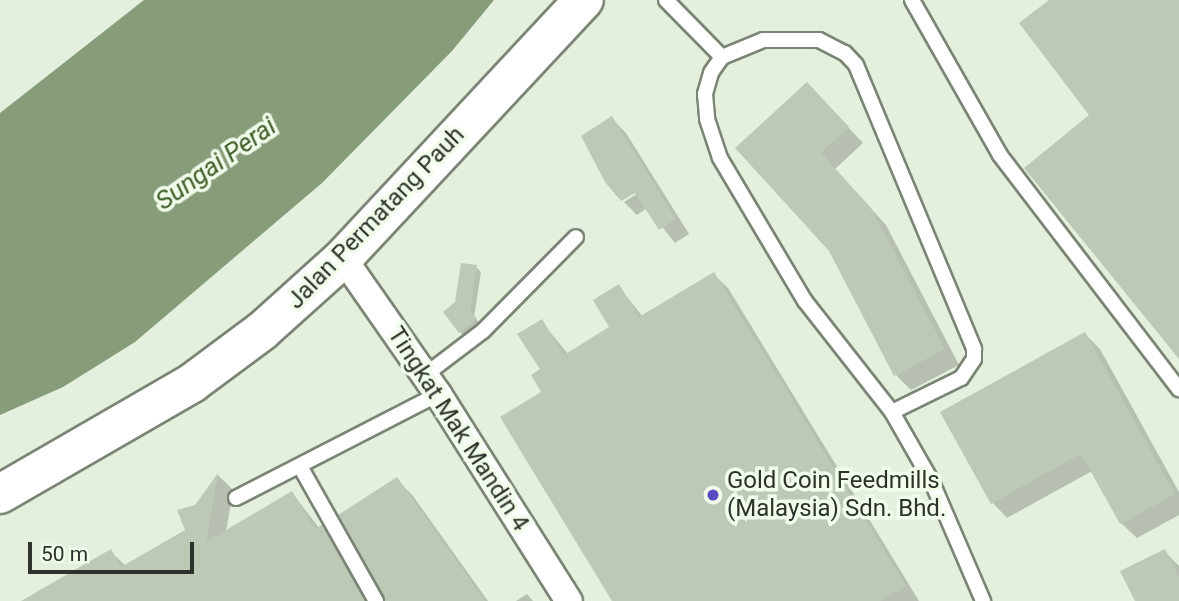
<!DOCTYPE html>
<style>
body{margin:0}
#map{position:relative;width:1179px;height:601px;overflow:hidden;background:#e4efde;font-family:Roboto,sans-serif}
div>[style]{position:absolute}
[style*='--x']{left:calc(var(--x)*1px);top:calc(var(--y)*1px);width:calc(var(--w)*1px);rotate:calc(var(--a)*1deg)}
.water>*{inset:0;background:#879d79}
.shadow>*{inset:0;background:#0003}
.building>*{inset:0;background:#bdc8b7}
.roads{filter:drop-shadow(2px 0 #7b8575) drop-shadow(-2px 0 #7b8575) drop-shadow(0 2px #7b8575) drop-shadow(0 -2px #7b8575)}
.service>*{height:14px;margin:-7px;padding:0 7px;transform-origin:7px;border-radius:7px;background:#fff}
.minor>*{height:26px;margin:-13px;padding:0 13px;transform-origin:13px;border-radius:13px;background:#fff}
.primary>*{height:38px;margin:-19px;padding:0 19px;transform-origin:19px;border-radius:19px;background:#fff}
.dots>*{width:19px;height:19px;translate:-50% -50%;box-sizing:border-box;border:4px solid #f1fceb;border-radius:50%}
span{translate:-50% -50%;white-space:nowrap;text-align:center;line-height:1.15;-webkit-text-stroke:7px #f1fceb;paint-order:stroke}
.street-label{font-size:24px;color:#2d322b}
.poi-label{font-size:24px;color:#2d322b}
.left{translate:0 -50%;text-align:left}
.water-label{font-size:26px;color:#42602c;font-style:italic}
.scale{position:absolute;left:28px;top:542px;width:166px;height:32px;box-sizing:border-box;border:4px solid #2d322b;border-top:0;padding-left:9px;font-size:21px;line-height:24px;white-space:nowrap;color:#2d322b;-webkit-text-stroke:5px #f1fceb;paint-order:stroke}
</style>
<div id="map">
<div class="water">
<div style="clip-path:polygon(144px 0,494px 0,452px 51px,322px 183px,135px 342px,63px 387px,0 415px,0 113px)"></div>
</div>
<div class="shadow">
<div style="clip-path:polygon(807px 84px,863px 143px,835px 169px,886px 225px,959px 365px,911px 390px,896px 375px,831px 250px)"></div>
<div style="clip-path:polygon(611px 118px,626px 133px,689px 234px,675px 243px,647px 208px,637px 215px,624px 202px,643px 190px)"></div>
<div style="clip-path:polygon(476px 267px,481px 272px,474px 317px,481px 324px,465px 337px,460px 332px)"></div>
<div style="clip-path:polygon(713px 274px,728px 288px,919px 601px,614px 601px,544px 392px,541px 321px,568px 354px,612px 327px,619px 287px,643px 317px)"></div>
<div style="clip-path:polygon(1085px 334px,1100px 349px,1179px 492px,1179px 515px,1137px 538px,1121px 523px,1092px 471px,1007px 518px,992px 502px)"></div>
<div style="clip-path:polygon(218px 475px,233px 490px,226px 532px,292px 493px,320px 529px,338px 543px,370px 601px,52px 601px,110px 551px,126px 566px,187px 531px,196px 507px)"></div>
<div style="clip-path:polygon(397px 480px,413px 496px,488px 601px,385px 601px)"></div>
<div style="clip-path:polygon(1164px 551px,1179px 566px,1179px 601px,1137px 601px)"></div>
<div style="clip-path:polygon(527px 594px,533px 601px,516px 601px)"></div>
</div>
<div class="building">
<div style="clip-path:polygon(1049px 0,1179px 0,1179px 359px,1024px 168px,1089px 115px,1019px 23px)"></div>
<div style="clip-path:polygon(807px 82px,849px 127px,821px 153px,871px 208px,945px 349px,894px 376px,829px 251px,735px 148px)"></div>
<div style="clip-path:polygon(612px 116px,676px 219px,659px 230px,635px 193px,621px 201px,605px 182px,581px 136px)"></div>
<div style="clip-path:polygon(461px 263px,477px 265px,470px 311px,477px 319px,459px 333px,443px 312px,455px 302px)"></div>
<div style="clip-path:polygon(714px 272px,906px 586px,881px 601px,612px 601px,500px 417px,541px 392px,531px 375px,540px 369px,517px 334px,542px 319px,564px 355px,609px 327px,593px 300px,619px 284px,639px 317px)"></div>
<div style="clip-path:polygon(1085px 332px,1175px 494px,1120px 524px,1081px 454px,991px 504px,940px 412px)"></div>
<div style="clip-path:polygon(218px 473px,206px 542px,292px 491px,315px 529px,322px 525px,365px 601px,21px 601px,111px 549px,121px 567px,185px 530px,177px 510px,195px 505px)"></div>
<div style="clip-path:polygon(397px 477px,485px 601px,386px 601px,338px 515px)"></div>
<div style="clip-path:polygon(1165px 549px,1179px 578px,1179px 601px,1135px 601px,1120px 571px)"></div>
</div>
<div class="roads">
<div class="service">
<div style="--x:666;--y:0;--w:80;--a:45.5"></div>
<div style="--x:722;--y:57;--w:44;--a:-22.5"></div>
<div style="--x:763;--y:40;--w:56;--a:0"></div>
<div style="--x:819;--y:40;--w:29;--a:27"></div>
<div style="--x:845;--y:53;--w:16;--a:47"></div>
<div style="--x:856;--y:65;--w:308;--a:67.4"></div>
<div style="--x:974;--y:349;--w:10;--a:90"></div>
<div style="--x:974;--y:359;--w:23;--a:124"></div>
<div style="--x:961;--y:378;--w:77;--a:153.8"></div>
<div style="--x:892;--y:412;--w:78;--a:60.2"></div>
<div style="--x:931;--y:480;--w:132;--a:66.7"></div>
<div style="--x:912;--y:0;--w:178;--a:60.4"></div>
<div style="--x:1000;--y:155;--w:295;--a:52.6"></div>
<div style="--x:722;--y:57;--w:19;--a:125"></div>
<div style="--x:711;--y:73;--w:22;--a:106"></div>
<div style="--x:705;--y:94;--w:25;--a:85"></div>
<div style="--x:707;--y:119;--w:41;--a:71.6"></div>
<div style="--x:720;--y:158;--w:166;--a:59.3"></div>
<div style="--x:805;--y:301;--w:141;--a:51.9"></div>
<div style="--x:425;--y:375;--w:73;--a:-37.2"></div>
<div style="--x:483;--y:331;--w:132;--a:-45.3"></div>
<div style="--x:301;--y:468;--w:153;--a:60.6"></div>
<div style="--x:236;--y:498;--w:227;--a:-27.2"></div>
</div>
<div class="minor">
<div style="--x:343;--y:258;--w:166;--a:55.1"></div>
<div style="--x:438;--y:394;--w:245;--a:57.7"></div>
</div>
<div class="primary">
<div style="--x:0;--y:494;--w:222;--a:-30"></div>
<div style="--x:192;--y:383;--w:87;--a:-36.6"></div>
<div style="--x:262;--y:331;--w:109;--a:-42"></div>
<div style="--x:343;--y:258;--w:353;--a:-47"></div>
</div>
</div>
<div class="dots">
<div style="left:713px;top:495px;background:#594ac2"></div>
</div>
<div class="street-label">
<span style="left:376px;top:218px;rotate:-46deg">Jalan Permatang Pauh</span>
<span style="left:458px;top:429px;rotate:57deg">Tingkat Mak Mandin 4</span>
</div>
<div class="poi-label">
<span class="left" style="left:727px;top:495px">Gold Coin Feedmills<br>(Malaysia) Sdn. Bhd.</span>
</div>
<div class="water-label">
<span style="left:216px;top:164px;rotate:-35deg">Sungai Perai</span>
</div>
<div class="scale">50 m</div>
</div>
